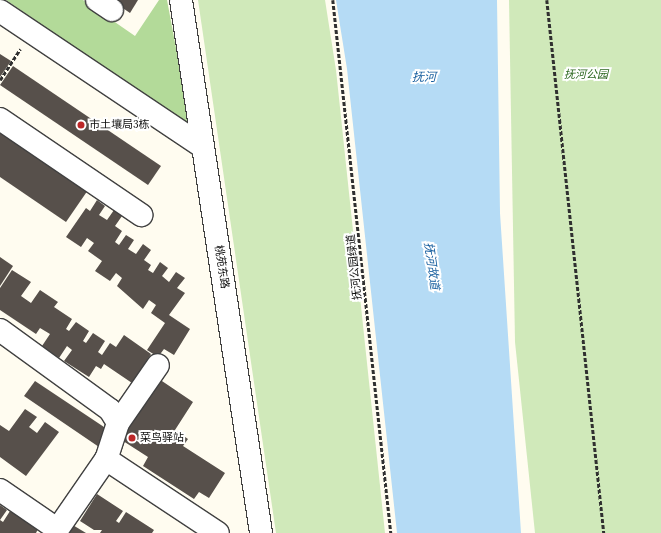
<!DOCTYPE html>
<meta charset="utf-8">
<style>
body{margin:0}
#map{position:relative;width:661px;height:533px;overflow:hidden;background:#fffcf0;font-family:"Source Serif 4","Noto Sans SC",serif}
div>[style]{position:absolute}
[style*='--x']{left:calc(var(--x)*1px);top:calc(var(--y)*1px);width:calc(var(--w)*1px);rotate:calc(var(--a)*1deg)}
.green>*{inset:0;background:#d0e9ba}
.forest>*{inset:0;background:#b3da99}
.water>*{inset:0;background:#b5dbf5}
.building>*{inset:0;background:#57504b}
.path>*{height:2.5px;margin-top:-1.25px;transform-origin:0;background:repeating-linear-gradient(90deg,#303030 0 4px,transparent 0 6px)}
.roads{filter:drop-shadow(1px 0 #414141) drop-shadow(-1px 0 #414141) drop-shadow(0 1px #414141) drop-shadow(0 -1px #414141)}
.minor>*{height:22px;margin:-11px;padding:0 11px;transform-origin:11px;border-radius:11px;background:#fff}
.dots>*{width:11px;height:11px;translate:-50% -50%;box-sizing:border-box;border:2px solid #fff;border-radius:50%}
span{translate:-50% -50%;white-space:nowrap;text-align:center;line-height:1.15;-webkit-text-stroke:4px #fff;paint-order:stroke}
.park-label{font-size:11px;color:#2b661f;font-style:italic}
.poi-label{font-size:11px;color:#0e0e0e}
.left{translate:0 -50%;text-align:left}
.street-label{font-size:11px;color:#0e0e0e}
.water-label{font-size:12px;color:#185f9f;font-style:italic}
</style>
<div id="map">
<div class="green">
<div style="clip-path:polygon(198px 0,325px 0,336px 70px,385px 533px,276px 533px)"></div>
<div style="clip-path:polygon(509px 0,661px 0,661px 533px,535px 533px,515px 342px)"></div>
</div>
<div class="forest">
<div style="clip-path:polygon(6px 0,83px 0,135px 36px,159px 0,167px 0,191px 128px)"></div>
</div>
<div class="water">
<div style="clip-path:polygon(336px 0,497px 0,500px 213px,521px 533px,397px 533px,347px 69px)"></div>
</div>
<div class="building">
<div style="clip-path:polygon(111px 0,138px 0,130px 13px)"></div>
<div style="clip-path:polygon(0 54px,11px 61px,0 77px)"></div>
<div style="clip-path:polygon(13px 66px,161px 166px,148px 185px,0 85px)"></div>
<div style="clip-path:polygon(0 131px,88px 190px,66px 222px,0 177px)"></div>
<div style="clip-path:polygon(97px 200px,105px 206px,99px 215px,107px 220px,114px 210px,122px 216px,115px 226px,122px 231px,115px 242px,119px 245px,126px 235px,134px 240px,128px 249px,136px 254px,143px 244px,151px 250px,144px 260px,151px 265px,148px 270px,153px 273px,160px 262px,168px 268px,162px 276px,169px 282px,176px 272px,185px 278px,177px 288px,185px 293px,169px 315px,190px 329px,174px 355px,164px 349px,158px 357px,147px 350px,165px 323px,151px 313px,156px 305px,149px 300px,143px 309px,117px 286px,122px 278px,116px 273px,110px 281px,95px 271px,102px 261px,88px 251px,94px 243px,87px 238px,81px 247px,66px 237px,86px 208px,90px 211px)"></div>
<div style="clip-path:polygon(0 257px,13px 266px,0 286px)"></div>
<div style="clip-path:polygon(12px 270px,31px 282px,21px 296px,31px 303px,40px 290px,58px 302px,54px 307px,72px 319px,66px 329px,69px 331px,76px 322px,89px 331px,83px 341px,86px 343px,93px 333px,105px 341px,98px 352px,102px 355px,110px 343px,116px 347px,124px 335px,151px 354px,132px 383px,104px 364px,101px 369px,96px 366px,89px 377px,64px 361px,72px 350px,67px 346px,59px 358px,42px 346px,50px 334px,40px 328px,36px 334px,0 310px,0 288px)"></div>
<div style="clip-path:polygon(159px 379px,193px 402px,175px 430px,188px 439px,183px 446px,225px 473px,209px 498px,199px 492px,194px 499px,143px 466px,148px 457px,120px 439px)"></div>
<div style="clip-path:polygon(35px 381px,110px 431px,99px 447px,24px 396px)"></div>
<div style="clip-path:polygon(25px 409px,37px 417px,29px 427px,37px 433px,45px 422px,59px 432px,26px 476px,0 457px,0 425px,9px 431px)"></div>
<div style="clip-path:polygon(97px 494px,123px 511px,116px 521px,119px 523px,126px 512px,154px 530px,152px 533px,100px 533px,102px 530px,94px 530px,80px 521px)"></div>
<div style="clip-path:polygon(0 505px,7px 510px,0 520px,3px 522px,10px 511px,38px 529px,36px 533px,0 533px)"></div>
<div style="clip-path:polygon(71px 524px,86px 533px,66px 533px)"></div>
</div>
<div class="path">
<div style="--x:333;--y:0;--w:536;--a:83.79"></div>
<div style="--x:547;--y:0;--w:536;--a:83.9"></div>
<div style="--x:0;--y:80;--w:37;--a:-57"></div>
</div>
<div class="roads">
<div class="minor">
<div style="--x:97;--y:0;--w:18;--a:34"></div>
<div style="--x:181;--y:0;--w:539;--a:81.46"></div>
<div style="--x:0;--y:11;--w:244;--a:33.8"></div>
<div style="--x:0;--y:119;--w:171;--a:34.2"></div>
<div style="--x:0;--y:330;--w:136;--a:36"></div>
<div style="--x:110;--y:410;--w:15;--a:58"></div>
<div style="--x:118;--y:423;--w:38;--a:108"></div>
<div style="--x:118;--y:423;--w:70;--a:-55.4"></div>
<div style="--x:0;--y:490;--w:69;--a:34.4"></div>
<div style="--x:55;--y:533;--w:90;--a:-55.4"></div>
<div style="--x:106;--y:459;--w:134;--a:33.5"></div>
</div>
</div>
<div class="dots">
<div style="left:81px;top:125px;background:#bd2728"></div>
<div style="left:132px;top:438px;background:#bd2728"></div>
</div>
<div class="park-label">
<span style="left:586px;top:75px">抚河公园</span>
</div>
<div class="poi-label">
<span class="left" style="left:89px;top:125px">市土壤局3栋</span>
<span class="left" style="left:140px;top:438px">菜鸟驿站</span>
</div>
<div class="street-label">
<span style="left:221px;top:267px;rotate:81deg">桃苑东路</span>
<span style="left:355px;top:267px;rotate:-96deg">抚河公园绿道</span>
</div>
<div class="water-label">
<span style="left:424px;top:78px">抚河</span>
<span style="left:431px;top:266px;rotate:82deg">抚河故道</span>
</div>
</div>
